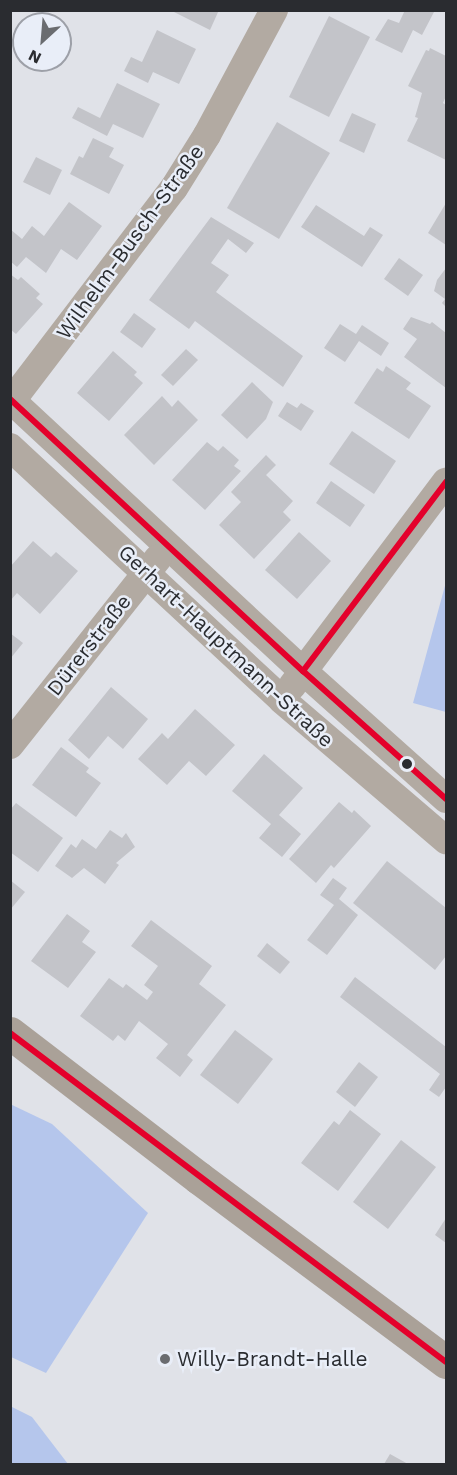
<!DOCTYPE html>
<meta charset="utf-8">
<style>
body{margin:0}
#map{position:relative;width:457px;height:1475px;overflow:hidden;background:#e0e2e8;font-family:"Work Sans",sans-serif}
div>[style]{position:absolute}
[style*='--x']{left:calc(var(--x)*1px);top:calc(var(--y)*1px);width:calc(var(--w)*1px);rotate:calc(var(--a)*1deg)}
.green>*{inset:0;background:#b5c6ec}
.building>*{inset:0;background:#c3c4c9}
.minor>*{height:28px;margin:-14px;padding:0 14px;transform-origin:14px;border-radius:14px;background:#b2aaa2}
.major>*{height:33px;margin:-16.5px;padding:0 16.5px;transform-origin:16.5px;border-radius:16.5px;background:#aaa198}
.bus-1>*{height:6px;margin:-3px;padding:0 3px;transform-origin:3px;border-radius:3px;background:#e4002b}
.dots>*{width:16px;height:16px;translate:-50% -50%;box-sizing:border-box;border:3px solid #e9eef8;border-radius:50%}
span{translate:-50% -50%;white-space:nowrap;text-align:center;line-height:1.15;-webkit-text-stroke:5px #e9eef8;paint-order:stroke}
.street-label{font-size:21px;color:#2a2c30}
.poi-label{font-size:21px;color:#2a2c30}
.left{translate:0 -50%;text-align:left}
.frame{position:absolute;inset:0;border:12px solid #2a2c30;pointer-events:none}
.north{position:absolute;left:12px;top:12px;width:60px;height:60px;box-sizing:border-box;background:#e9eef8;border:2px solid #9da0a8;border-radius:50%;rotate:206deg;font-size:16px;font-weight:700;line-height:24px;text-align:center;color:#2a2c30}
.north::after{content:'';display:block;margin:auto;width:21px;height:27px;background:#6a6c70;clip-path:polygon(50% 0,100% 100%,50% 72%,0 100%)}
</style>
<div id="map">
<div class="green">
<div style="clip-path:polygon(446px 582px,446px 712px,413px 703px)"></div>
<div style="clip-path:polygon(10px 1104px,52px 1124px,148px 1213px,46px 1373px,11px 1357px)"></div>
<div style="clip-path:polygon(10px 1406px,32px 1417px,68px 1464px,11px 1464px)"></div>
</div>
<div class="building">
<div style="clip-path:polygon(170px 10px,219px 10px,210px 30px)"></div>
<div style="clip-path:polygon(405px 10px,434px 12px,422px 35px,413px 30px,402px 53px,375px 40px,388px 19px,399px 23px)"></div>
<div style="clip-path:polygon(329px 16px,370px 37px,329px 117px,289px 97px)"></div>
<div style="clip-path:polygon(157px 30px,196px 49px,179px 84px,153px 72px,148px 83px,124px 71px,131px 57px,142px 62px)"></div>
<div style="clip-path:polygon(430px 48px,446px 56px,446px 96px,443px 103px,446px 105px,446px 160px,407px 141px,418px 118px,415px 117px,422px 93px,408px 86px,426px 50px,429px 51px)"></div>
<div style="clip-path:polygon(117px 83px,160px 104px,143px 138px,113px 124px,107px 136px,72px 118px,78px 107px,100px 118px)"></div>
<div style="clip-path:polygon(352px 113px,376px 124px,364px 153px,339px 141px)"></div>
<div style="clip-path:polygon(277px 122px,330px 153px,279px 239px,227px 208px)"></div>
<div style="clip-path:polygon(93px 138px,114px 148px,109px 157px,124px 165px,109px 194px,70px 174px,79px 156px,83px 158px)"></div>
<div style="clip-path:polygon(36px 157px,62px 170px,50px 195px,23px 182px)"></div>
<div style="clip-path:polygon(69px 202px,102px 226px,77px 260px,61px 249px,46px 273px,26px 257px,17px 267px,10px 261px,10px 229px,22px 239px,32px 226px,44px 236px)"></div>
<div style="clip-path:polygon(446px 203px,446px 245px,428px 233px)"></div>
<div style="clip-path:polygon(316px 205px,364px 236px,370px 227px,383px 235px,362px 267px,301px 227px)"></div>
<div style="clip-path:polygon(211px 217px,254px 243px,246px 253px,228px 239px,211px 263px,229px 275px,216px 292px,303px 356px,283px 387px,195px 321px,189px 329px,149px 300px)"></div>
<div style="clip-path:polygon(399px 258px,423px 275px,408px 296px,384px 279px)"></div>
<div style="clip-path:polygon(446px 268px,446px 307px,442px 303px,445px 299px,434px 291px,437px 280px)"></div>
<div style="clip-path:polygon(10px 274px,18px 280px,21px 277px,40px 294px,36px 298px,43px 304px,16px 334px,10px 329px)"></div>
<div style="clip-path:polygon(134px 313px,156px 329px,142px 348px,120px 332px)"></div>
<div style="clip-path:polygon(411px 317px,430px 324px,432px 322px,446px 333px,446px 388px,404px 357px,417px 339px,403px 329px)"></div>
<div style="clip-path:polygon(340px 324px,356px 334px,362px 325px,389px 343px,381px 356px,359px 341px,345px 362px,324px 348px)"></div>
<div style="clip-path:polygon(186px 349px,198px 360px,173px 386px,161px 375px)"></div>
<div style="clip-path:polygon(113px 351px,137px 372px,134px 375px,143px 383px,109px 421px,77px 393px)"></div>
<div style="clip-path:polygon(386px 366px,411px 383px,406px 389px,431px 406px,409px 439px,354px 403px,377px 368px,383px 372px)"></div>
<div style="clip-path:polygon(252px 382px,273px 402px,266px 419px,247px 439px,221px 415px)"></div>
<div style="clip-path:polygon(162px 396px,172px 407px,178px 400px,198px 420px,154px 465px,124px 435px)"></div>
<div style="clip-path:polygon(287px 402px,297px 408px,301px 403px,314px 411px,301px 431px,278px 416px)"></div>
<div style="clip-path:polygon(352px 431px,396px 461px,374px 494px,329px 464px)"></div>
<div style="clip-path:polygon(207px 442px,218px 451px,223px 446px,239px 460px,234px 466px,241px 471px,205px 510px,172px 480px)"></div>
<div style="clip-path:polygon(266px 455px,276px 465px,266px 475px,293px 501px,283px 512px,291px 520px,254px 559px,219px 525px,241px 502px,231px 492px)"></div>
<div style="clip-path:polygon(331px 481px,365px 505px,350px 527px,316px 503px)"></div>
<div style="clip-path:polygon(299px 532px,331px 561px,297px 599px,265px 570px)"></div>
<div style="clip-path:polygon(33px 541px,51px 557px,56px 552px,78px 571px,40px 614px,17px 593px,10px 601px,10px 567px)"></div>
<div style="clip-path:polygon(10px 633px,23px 643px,10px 659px)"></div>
<div style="clip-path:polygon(111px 687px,148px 719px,123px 749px,108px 736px,89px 759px,68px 740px)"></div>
<div style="clip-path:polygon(195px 709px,235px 745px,206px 776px,189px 761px,167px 785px,138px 759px,162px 733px,168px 739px)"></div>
<div style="clip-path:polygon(61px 747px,89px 768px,86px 772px,101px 783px,76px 817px,32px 785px)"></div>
<div style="clip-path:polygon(264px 754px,303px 788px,279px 815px,301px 834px,282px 857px,259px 838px,271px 824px,232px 791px)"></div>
<div style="clip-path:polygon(339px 802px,352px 813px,354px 810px,371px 826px,334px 868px,331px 865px,316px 883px,289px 859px)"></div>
<div style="clip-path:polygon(16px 803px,63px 838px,38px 872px,10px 852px,10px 810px)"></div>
<div style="clip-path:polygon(110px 830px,122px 838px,126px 833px,135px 847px,116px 863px,119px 865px,105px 884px,84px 868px,72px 878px,55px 866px,71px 844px,76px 848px,82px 839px,96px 849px)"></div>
<div style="clip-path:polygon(387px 861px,446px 908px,446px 956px,435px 970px,353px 903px)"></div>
<div style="clip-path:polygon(333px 878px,347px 888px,339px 899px,358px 915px,327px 955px,307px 940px,334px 905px,320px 895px)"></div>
<div style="clip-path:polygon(10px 880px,25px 892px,10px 910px)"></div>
<div style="clip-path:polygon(67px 914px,90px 931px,82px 942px,96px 952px,68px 988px,31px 961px)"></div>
<div style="clip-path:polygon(151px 920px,212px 966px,199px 984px,226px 1005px,187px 1055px,193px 1060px,180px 1077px,156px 1058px,168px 1044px,139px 1021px,125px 1041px,118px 1035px,113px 1041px,80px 1016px,109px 978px,123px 988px,126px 984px,147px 1000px,153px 992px,144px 985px,158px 966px,131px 946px)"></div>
<div style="clip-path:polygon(267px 943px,290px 962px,280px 974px,257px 956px)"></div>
<div style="clip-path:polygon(355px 977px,446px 1047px,446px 1087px,439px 1097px,429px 1090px,440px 1074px,340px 997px)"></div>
<div style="clip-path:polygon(235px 1030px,273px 1059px,238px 1104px,200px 1075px)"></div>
<div style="clip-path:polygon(359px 1062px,378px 1077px,355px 1107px,336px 1092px)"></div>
<div style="clip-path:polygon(350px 1110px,381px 1134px,338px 1191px,301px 1163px,334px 1121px,339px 1125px)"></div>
<div style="clip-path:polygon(401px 1140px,436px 1167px,388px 1229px,353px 1202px)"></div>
<div style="clip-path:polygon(446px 1218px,446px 1243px,435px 1235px)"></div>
<div style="clip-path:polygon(390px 1454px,408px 1464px,384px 1464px)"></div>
</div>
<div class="minor">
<div style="--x:10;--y:399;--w:400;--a:42.9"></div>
<div style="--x:303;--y:671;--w:192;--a:41.8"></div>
<div style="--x:10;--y:403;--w:270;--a:-52.7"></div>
<div style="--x:174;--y:188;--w:62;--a:-58.1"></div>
<div style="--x:207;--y:135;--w:142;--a:-61.8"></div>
<div style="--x:10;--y:447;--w:371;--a:42.9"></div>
<div style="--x:282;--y:700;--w:216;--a:40.5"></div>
<div style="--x:292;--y:686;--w:256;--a:-53"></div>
<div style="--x:10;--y:745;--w:238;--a:-51.6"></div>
</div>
<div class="major">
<div style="--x:10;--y:1033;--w:238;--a:37.5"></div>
<div style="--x:199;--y:1178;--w:308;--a:36.7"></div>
</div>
<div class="bus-1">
<div style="--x:10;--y:399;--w:400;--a:42.9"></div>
<div style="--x:303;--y:671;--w:192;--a:41.8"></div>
<div style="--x:303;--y:671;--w:237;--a:-52.9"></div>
<div style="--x:10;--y:1033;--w:546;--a:37.04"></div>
</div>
<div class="dots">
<div style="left:407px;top:764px;background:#2a2c30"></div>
<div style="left:165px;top:1359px;background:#6a6c70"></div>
</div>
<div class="street-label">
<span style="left:130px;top:242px;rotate:-54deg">Wilhelm-Busch-Straße</span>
<span style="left:89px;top:645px;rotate:-52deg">Dürerstraße</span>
<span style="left:226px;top:646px;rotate:43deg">Gerhart-Hauptmann-Straße</span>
</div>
<div class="poi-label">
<span class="left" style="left:177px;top:1359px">Willy-Brandt-Halle</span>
</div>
<div class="frame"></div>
<div class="north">N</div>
</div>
